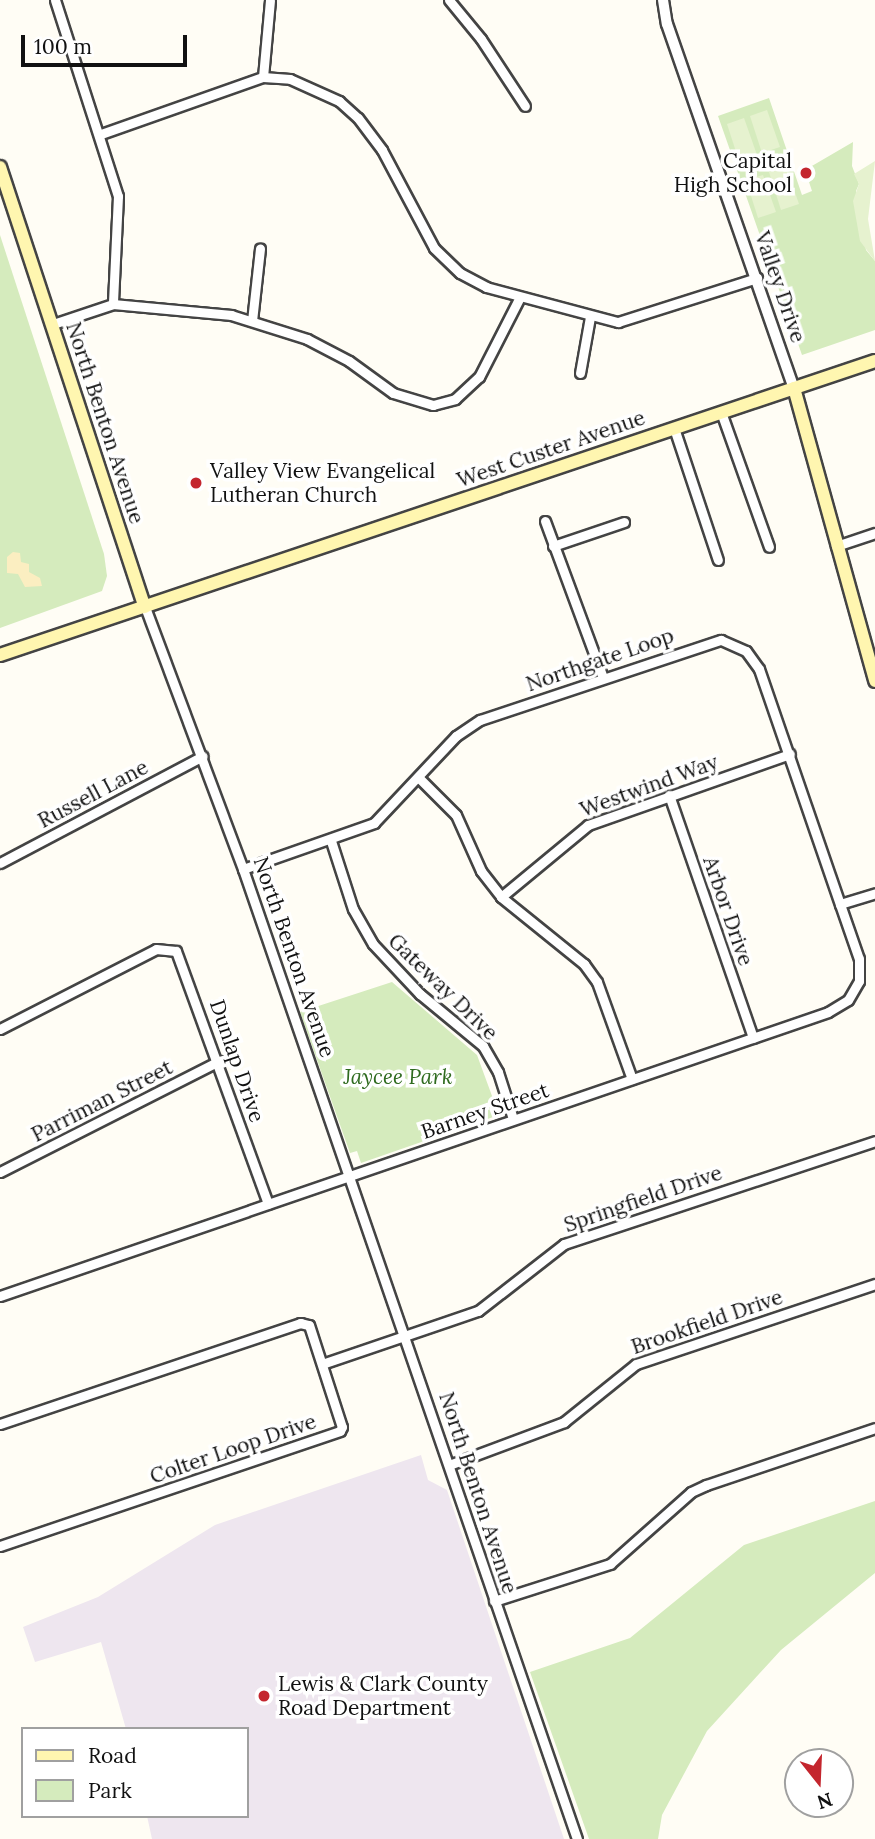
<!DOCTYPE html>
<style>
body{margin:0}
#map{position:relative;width:875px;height:1839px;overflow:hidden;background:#fffdf5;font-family:Lora,serif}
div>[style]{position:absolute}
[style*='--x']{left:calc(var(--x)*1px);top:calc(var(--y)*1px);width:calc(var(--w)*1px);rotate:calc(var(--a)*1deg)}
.industrial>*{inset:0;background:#eee6ef}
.green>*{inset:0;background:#d5ebbd}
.sand>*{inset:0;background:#fbeec1}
.pitch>*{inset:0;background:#e6f2cf}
.roads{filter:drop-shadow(2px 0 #444) drop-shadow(-2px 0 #444) drop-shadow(0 2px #444) drop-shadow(0 -2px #444)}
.minor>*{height:9px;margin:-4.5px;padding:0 4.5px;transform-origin:4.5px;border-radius:4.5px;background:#fff}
.tertiary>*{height:10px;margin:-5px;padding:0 5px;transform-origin:5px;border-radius:5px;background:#fff}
.secondary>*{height:12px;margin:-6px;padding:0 6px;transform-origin:6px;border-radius:6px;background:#fff6b0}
.dots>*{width:19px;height:19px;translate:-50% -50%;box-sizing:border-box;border:4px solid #fff;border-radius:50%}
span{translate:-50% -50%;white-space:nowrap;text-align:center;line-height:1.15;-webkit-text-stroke:7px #fff;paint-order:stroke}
.poi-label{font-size:21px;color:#111}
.right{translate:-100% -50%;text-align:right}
.left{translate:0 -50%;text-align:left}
.street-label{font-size:21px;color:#111}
.park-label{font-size:21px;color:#2f6b1f;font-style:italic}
.legend{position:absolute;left:21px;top:1727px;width:228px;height:91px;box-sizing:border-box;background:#fff;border:2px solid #a0a0a0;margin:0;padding:9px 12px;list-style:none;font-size:21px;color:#111}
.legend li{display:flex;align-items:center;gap:14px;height:35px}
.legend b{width:35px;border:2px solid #a0a0a0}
.north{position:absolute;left:784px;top:1748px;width:70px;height:70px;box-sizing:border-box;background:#fff;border:2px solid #a0a0a0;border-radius:50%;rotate:162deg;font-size:19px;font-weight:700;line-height:28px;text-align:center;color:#111}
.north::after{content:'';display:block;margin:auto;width:24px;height:32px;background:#c4262e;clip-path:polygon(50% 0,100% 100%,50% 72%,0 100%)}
.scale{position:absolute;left:21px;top:35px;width:166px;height:32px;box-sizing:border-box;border:4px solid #111;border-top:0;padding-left:9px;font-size:21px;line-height:24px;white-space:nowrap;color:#111;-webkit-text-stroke:5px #fff;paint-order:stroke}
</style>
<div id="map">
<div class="industrial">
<div style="clip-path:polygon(421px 1455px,428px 1480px,447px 1490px,564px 1839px,152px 1839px,147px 1816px,247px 1816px,247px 1729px,126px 1729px,101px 1642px,35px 1662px,23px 1627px,98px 1597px,215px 1525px)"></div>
</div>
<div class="green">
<div style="clip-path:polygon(769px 98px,802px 195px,812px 191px,805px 170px,853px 142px,852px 166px,859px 184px,856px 191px,866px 250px,875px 261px,875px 330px,802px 355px,718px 116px)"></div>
<div style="clip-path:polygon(0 235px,104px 554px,107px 576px,102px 591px,0 628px)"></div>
<div style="clip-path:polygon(392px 982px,477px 1055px,499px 1115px,361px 1163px,357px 1151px,350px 1153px,300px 1012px)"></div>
<div style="clip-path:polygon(875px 1501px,875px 1573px,781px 1650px,707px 1731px,662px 1815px,658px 1839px,589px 1839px,530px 1672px,630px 1638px,744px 1545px)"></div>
</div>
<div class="sand">
<div style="clip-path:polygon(13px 552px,20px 553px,21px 562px,29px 564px,29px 572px,40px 578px,42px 586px,25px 587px,18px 574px,7px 573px,7px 557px)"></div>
</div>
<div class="pitch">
<div style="clip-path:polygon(767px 110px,780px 147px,762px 153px,750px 116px)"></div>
<div style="clip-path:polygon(744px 118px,757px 155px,739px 161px,727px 124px)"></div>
<div style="clip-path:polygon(875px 161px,868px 219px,875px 261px,860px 241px,853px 201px,859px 184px,854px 174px)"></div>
<div style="clip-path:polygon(786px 167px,799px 204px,781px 210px,769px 172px)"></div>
<div style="clip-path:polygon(763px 175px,776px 212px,758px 218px,746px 180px)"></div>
</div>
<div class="roads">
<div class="minor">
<div style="--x:55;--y:0;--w:206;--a:72.2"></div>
<div style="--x:118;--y:196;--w:108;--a:92.7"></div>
<div style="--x:449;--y:0;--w:50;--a:50.6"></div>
<div style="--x:481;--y:39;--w:80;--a:56.7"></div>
<div style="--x:263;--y:77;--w:77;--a:-84.8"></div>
<div style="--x:101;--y:134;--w:172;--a:-19.4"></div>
<div style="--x:263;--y:77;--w:27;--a:4"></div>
<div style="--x:290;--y:79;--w:54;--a:24.2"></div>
<div style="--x:339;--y:101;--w:25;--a:42"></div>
<div style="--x:358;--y:118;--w:40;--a:53"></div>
<div style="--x:382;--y:150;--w:111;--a:62"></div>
<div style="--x:434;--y:248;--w:36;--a:44"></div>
<div style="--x:460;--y:273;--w:30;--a:28"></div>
<div style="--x:486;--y:287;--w:137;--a:14.9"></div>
<div style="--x:618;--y:322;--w:146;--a:-17.6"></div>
<div style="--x:252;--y:321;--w:73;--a:-83.7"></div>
<div style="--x:53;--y:324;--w:63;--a:-18.4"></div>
<div style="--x:113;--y:304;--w:119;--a:5.3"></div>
<div style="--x:231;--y:315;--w:80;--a:17.5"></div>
<div style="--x:307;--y:339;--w:47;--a:27.6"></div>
<div style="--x:349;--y:361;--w:54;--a:36"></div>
<div style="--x:393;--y:393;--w:42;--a:16.7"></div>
<div style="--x:433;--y:405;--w:23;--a:-15"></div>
<div style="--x:455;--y:399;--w:33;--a:-43"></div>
<div style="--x:479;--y:377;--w:90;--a:-62.9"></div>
<div style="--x:580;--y:373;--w:57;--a:-79.9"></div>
<div style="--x:721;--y:412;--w:143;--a:70.4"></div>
<div style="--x:674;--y:428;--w:139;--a:71.6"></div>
<div style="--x:545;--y:521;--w:167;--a:69.7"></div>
<div style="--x:553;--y:546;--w:75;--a:-18.7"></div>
<div style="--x:836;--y:546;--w:41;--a:-18.4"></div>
<div style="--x:145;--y:607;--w:280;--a:69.5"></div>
<div style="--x:243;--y:869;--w:1026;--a:71"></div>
<div style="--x:419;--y:778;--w:52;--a:45"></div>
<div style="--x:456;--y:815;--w:61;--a:65.9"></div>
<div style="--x:481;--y:871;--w:33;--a:52"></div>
<div style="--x:501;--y:897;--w:107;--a:38.9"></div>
<div style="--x:584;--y:964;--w:22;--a:54"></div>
<div style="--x:597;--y:982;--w:103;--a:70.2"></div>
<div style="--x:669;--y:795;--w:257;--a:70.9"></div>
<div style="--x:331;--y:841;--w:71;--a:72.1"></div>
<div style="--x:353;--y:909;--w:40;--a:60.3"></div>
<div style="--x:373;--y:944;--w:69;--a:46.8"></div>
<div style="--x:420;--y:994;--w:82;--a:39.5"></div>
<div style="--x:483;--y:1046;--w:30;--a:60"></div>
<div style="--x:498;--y:1072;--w:49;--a:72.3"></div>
<div style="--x:0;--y:863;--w:229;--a:-27.8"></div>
<div style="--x:243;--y:869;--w:139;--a:-19.3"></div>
<div style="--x:374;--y:823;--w:120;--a:-46.7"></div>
<div style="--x:456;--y:736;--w:29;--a:-34"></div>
<div style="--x:480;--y:720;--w:254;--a:-18.4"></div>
<div style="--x:721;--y:640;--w:27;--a:24"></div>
<div style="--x:746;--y:651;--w:22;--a:54"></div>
<div style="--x:759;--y:669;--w:249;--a:71"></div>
<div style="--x:501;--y:897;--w:113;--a:-39.6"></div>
<div style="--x:588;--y:825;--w:214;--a:-19.4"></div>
<div style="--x:0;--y:1029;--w:175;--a:-27.1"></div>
<div style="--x:156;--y:949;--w:20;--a:6"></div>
<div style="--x:176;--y:951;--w:269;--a:70"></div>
<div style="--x:0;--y:1172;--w:246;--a:-26.9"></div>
<div style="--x:0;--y:1296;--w:875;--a:-18.93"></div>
<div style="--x:828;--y:1012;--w:23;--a:-31"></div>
<div style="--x:848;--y:1000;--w:22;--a:-60"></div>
<div style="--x:859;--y:981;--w:22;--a:-90"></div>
<div style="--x:859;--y:959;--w:58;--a:-109.1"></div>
<div style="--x:840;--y:904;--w:37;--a:-17"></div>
<div style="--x:322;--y:1364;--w:165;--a:-18.8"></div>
<div style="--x:478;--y:1311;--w:109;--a:-37.9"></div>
<div style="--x:564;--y:1244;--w:328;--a:-18.3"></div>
<div style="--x:0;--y:1424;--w:317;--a:-18.6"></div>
<div style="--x:300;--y:1323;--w:9;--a:13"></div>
<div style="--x:309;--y:1325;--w:107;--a:72.1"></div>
<div style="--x:342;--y:1427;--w:4;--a:117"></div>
<div style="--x:340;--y:1431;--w:359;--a:161.3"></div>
<div style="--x:449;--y:1465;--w:123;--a:-20.5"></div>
<div style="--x:564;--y:1422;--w:92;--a:-38.9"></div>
<div style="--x:636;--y:1364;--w:252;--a:-18.5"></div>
<div style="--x:494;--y:1601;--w:122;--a:-17.7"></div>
<div style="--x:610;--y:1564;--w:108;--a:-41.6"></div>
<div style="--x:691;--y:1492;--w:17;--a:-25"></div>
<div style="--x:706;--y:1485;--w:178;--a:-18.6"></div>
</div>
<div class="tertiary">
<div style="--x:663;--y:0;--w:24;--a:81"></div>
<div style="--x:667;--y:24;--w:386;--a:70.8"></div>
</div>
<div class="secondary">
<div style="--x:0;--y:167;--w:463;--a:71.8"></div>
<div style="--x:794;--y:388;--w:304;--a:74.5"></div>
<div style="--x:0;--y:655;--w:923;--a:-18.57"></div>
</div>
</div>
<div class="dots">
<div style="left:806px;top:173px;background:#c4262e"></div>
<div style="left:196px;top:483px;background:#c4262e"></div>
<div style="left:264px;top:1696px;background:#c4262e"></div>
</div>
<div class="poi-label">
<span class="right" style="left:792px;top:173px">Capital<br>High School</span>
<span class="left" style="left:210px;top:483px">Valley View Evangelical<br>Lutheran Church</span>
<span class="left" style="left:278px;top:1696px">Lewis &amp; Clark County<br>Road Department</span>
</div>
<div class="street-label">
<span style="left:780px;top:287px;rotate:71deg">Valley Drive</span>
<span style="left:105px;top:423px;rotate:72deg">North Benton Avenue</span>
<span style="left:551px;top:449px;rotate:-19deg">West Custer Avenue</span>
<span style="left:600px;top:660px;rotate:-19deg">Northgate Loop</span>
<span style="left:649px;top:786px;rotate:-20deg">Westwind Way</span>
<span style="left:93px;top:794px;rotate:-28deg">Russell Lane</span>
<span style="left:728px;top:911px;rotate:71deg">Arbor Drive</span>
<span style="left:294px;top:957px;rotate:71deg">North Benton Avenue</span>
<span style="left:443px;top:987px;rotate:44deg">Gateway Drive</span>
<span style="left:237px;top:1061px;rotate:71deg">Dunlap Drive</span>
<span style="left:102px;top:1101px;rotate:-27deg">Parriman Street</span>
<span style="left:485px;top:1111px;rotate:-19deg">Barney Street</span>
<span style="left:643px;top:1199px;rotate:-19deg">Springfield Drive</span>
<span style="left:707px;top:1322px;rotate:-19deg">Brookfield Drive</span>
<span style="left:233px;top:1449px;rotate:-19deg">Colter Loop Drive</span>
<span style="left:478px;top:1493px;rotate:72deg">North Benton Avenue</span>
</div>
<div class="park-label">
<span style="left:398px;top:1077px">Jaycee Park</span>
</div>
<ul class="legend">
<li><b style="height:9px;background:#fff6b0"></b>Road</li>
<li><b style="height:19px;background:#d5ebbd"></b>Park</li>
</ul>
<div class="north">N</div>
<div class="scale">100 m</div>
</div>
